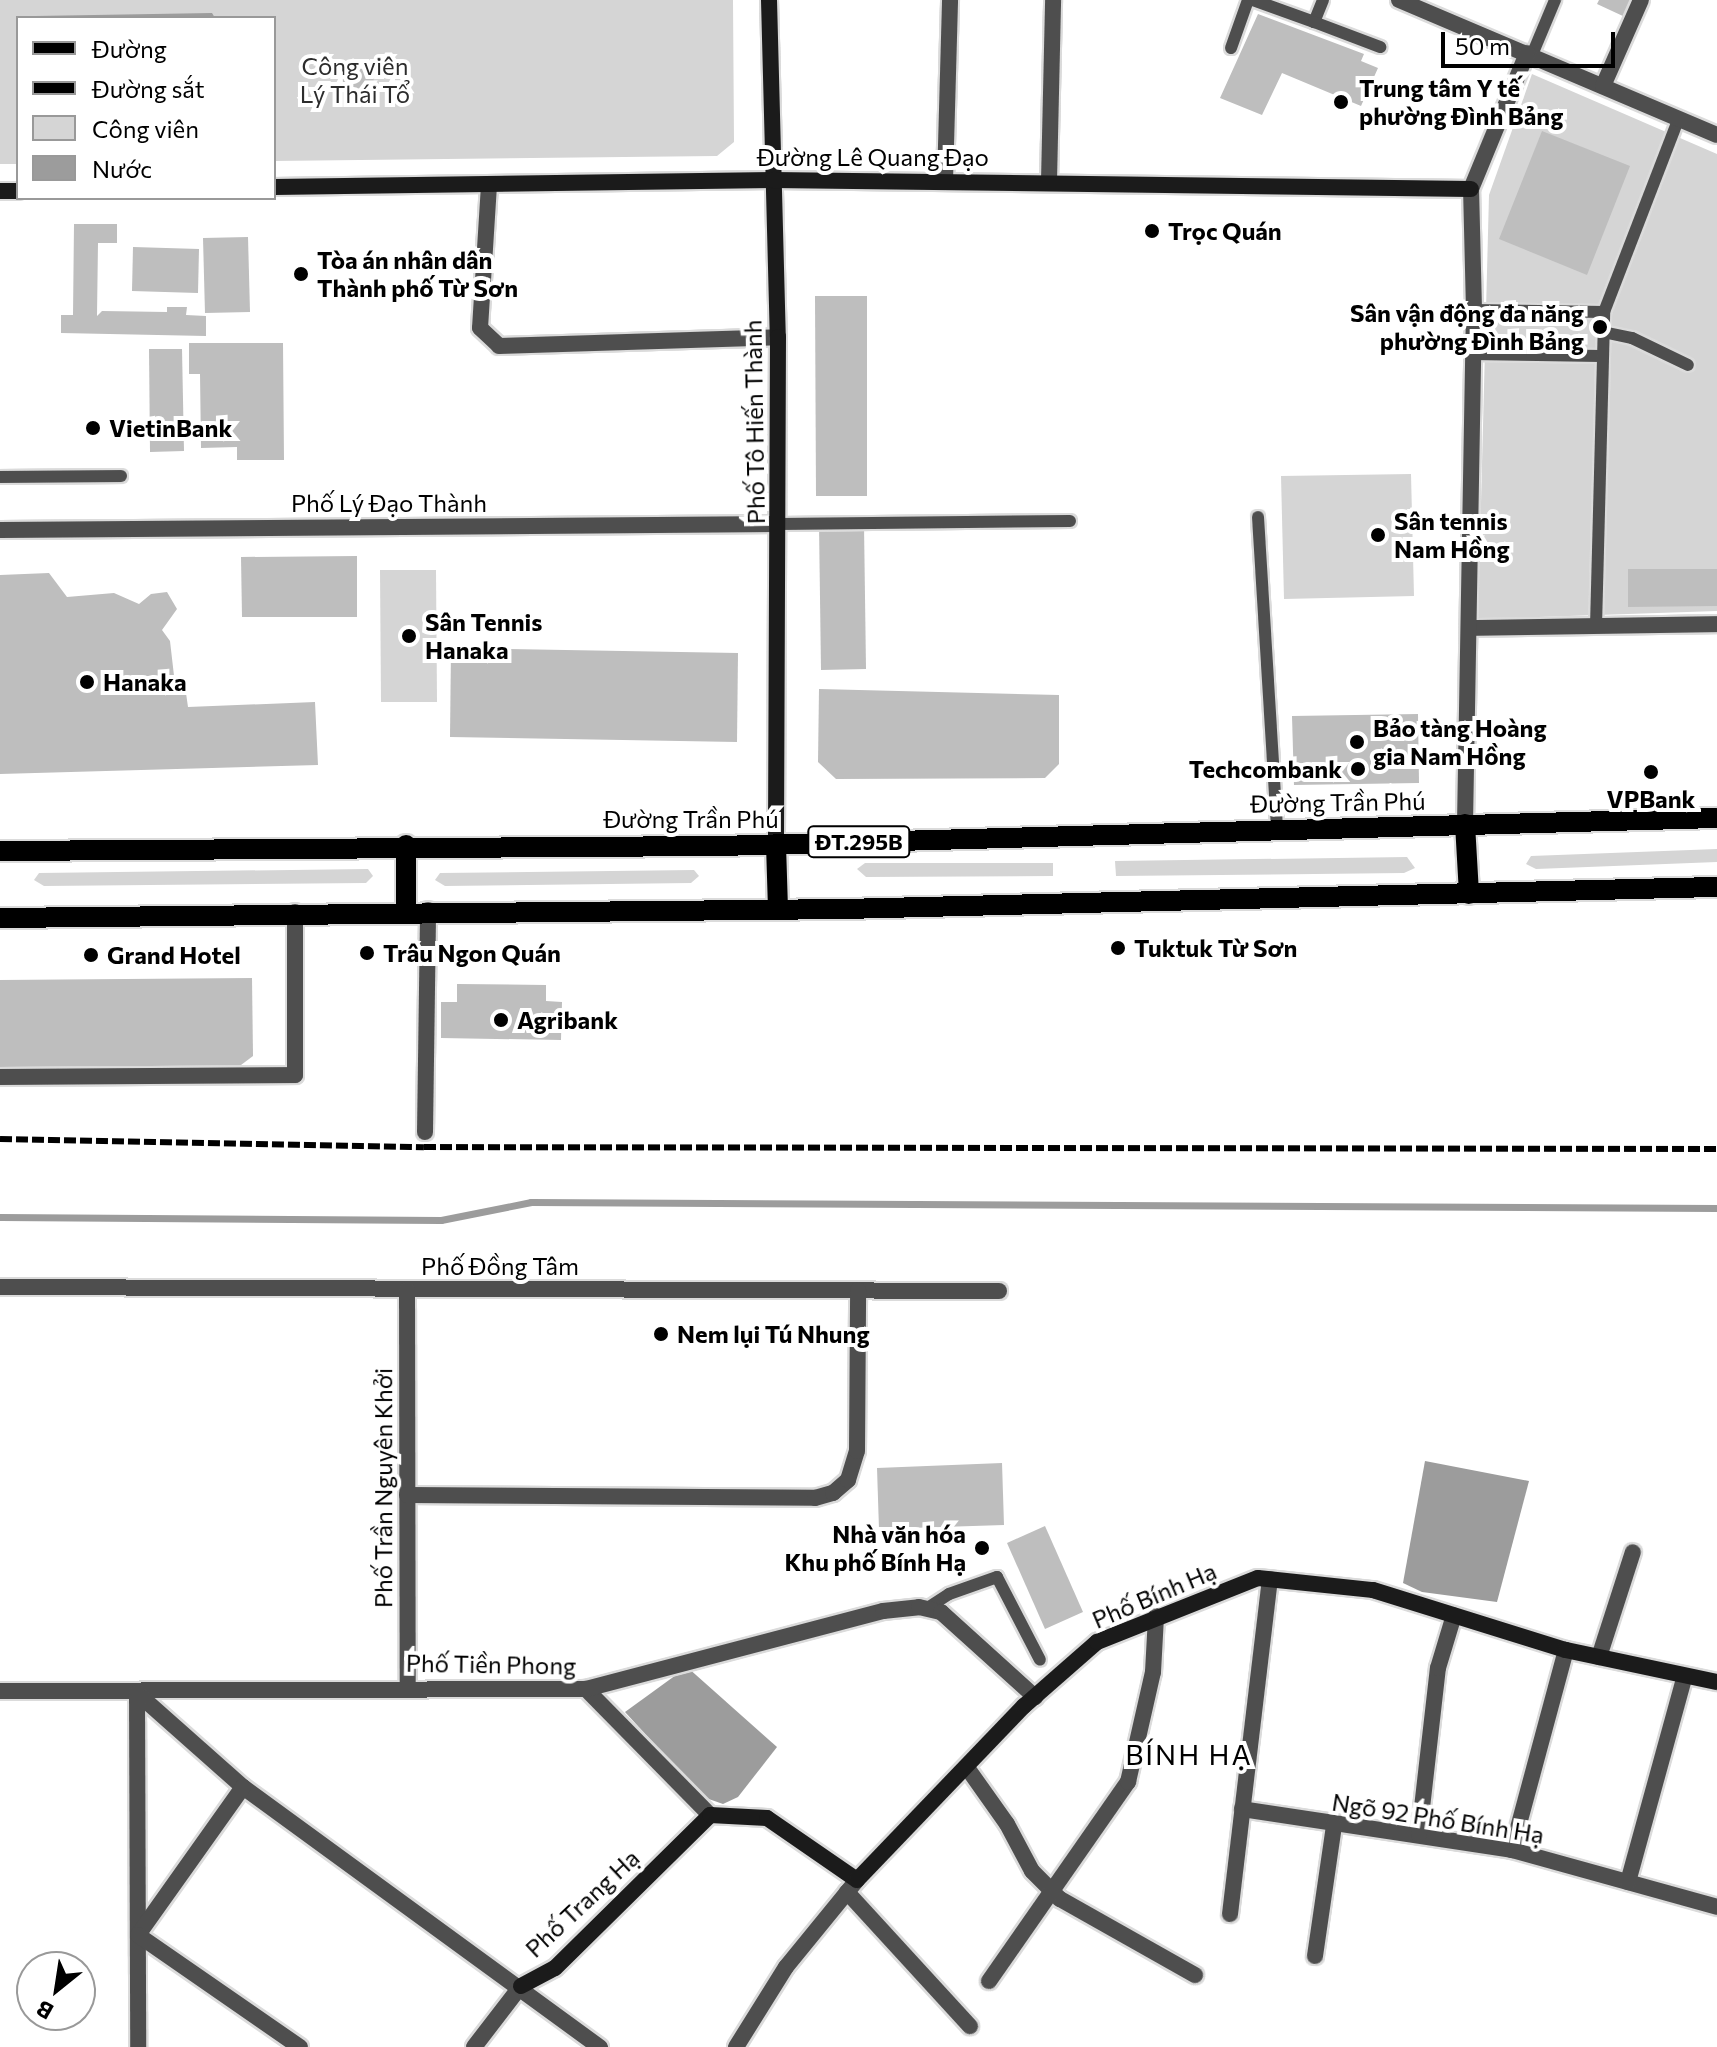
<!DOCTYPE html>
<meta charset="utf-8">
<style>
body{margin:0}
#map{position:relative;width:1717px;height:2047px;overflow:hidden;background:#fff;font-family:Commissioner,sans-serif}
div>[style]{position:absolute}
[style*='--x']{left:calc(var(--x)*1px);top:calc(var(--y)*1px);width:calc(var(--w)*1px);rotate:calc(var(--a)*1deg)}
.green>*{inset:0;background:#d5d5d5}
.water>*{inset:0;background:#9c9c9c}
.stream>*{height:7px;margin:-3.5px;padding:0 3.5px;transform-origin:3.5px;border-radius:3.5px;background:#9c9c9c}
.building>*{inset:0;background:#bebebe}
.roads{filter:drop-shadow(2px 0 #dbdbdb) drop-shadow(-2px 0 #dbdbdb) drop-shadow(0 2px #dbdbdb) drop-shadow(0 -2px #dbdbdb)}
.lane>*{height:12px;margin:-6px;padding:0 6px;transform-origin:6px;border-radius:6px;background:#4e4e4e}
.street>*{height:16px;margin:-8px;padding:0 8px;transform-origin:8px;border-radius:8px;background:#4e4e4e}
.secondary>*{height:16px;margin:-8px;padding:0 8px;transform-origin:8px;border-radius:8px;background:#1b1b1b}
.primary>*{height:20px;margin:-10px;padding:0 10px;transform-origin:10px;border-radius:10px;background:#000}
.rail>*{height:6px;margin-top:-3px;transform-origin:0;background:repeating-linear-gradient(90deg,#000 0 12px,transparent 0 16px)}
.dots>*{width:22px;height:22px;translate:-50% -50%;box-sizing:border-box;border:4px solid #fff;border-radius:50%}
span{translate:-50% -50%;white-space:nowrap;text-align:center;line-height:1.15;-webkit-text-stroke:8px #fff;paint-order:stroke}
.shield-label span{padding:2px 6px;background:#fff;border:2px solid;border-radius:6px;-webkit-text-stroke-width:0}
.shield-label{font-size:22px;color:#000;font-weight:700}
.park-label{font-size:24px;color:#2c2c2c}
.poi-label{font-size:24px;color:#000;font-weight:700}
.left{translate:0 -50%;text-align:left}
.right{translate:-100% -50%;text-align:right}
.street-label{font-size:24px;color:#000}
.quarter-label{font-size:28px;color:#000;letter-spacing:2px}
.legend{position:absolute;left:16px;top:16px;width:260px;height:184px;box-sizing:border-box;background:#fff;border:2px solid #999;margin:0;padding:10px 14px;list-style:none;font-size:24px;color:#000}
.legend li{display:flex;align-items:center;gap:16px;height:40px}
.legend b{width:40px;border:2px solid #999}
.north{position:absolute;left:16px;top:1951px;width:80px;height:80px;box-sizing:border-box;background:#fff;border:2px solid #999;border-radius:50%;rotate:210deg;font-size:22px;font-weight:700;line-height:32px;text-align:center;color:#000}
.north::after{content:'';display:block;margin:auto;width:28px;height:36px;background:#000;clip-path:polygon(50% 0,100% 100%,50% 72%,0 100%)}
.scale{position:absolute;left:1441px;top:32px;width:174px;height:36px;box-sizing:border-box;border:4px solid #000;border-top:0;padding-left:10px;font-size:24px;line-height:28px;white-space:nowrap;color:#000;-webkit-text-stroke:6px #fff;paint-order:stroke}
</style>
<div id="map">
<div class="green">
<div style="clip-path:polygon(0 0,733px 0,734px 142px,717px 156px,274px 161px,274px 18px,18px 18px,18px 164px,0 164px)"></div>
<div style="clip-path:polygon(1532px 74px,1717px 154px,1717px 611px,1478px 619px,1489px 195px)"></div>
<div style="clip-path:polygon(1411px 474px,1414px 596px,1284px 599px,1281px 476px)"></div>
<div style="clip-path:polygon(380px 570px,436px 570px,437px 702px,381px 702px)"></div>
<div style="clip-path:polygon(1717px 849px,1717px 862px,1536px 869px,1526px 864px,1531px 856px)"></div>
<div style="clip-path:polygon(1407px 857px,1415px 868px,1404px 873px,1116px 876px,1115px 861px)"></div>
<div style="clip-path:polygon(865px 863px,1053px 863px,1053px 876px,866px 877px,857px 869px)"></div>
<div style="clip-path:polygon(368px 869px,373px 876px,366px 883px,44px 886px,34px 880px,39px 873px)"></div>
<div style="clip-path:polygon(694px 870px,699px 876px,691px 883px,445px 886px,435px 880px,440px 873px)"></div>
</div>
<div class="water">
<div style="clip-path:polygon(212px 13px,215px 18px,34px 18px,35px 16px)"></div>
<div style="clip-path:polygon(1425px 1461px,1529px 1481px,1497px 1602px,1422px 1592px,1403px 1583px)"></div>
<div style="clip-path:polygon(687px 1667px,777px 1747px,738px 1797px,723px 1804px,703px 1797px,625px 1712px)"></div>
</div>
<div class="stream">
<div style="--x:0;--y:1217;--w:441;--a:0.4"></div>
<div style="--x:441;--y:1220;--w:92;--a:-11.3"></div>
<div style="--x:531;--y:1202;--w:1186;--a:0.29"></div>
</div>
<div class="building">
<div style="clip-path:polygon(1599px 0,1632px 0,1625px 17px,1597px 4px)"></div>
<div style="clip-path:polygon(1258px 14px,1364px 54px,1361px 61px,1378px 68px,1361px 106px,1282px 73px,1262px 115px,1220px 98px)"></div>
<div style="clip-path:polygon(357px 61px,373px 69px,374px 87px,359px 97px,343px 89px,342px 71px)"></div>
<div style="clip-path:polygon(1542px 131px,1630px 166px,1587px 275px,1499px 239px)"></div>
<div style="clip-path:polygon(74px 224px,117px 224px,117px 243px,98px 243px,97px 316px,102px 311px,167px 312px,167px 307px,187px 307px,186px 315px,206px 316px,206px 336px,61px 333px,61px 315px,73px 315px)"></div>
<div style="clip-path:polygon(248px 237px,250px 312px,205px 313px,203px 238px)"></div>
<div style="clip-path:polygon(133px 247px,199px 249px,198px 293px,132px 291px)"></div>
<div style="clip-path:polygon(815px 296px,867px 296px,867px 496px,816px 496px)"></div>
<div style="clip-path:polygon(189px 343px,283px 343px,284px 460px,237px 460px,237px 447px,201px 448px,200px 374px,189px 374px)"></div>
<div style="clip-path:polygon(149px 349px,182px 349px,184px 451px,150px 452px)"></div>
<div style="clip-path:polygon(819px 525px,864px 525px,866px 669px,821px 670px)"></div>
<div style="clip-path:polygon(357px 556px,357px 617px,242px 617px,241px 557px)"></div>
<div style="clip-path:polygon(1628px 569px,1717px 569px,1717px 606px,1628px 607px)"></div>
<div style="clip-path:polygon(49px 573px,67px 597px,114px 593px,139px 604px,151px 594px,167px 592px,177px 609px,162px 630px,170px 641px,176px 693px,186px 693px,188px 707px,315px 702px,318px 765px,0 774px,0 575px)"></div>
<div style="clip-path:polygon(451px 648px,738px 653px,737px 742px,450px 737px)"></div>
<div style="clip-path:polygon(819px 689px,1059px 695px,1059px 764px,1045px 778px,836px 779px,818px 762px)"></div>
<div style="clip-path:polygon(1418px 714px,1419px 783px,1294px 785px,1292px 716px)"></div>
<div style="clip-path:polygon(252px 978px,253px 1056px,237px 1068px,0 1071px,0 980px)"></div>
<div style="clip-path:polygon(457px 984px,546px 985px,546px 1001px,562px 1002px,561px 1040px,441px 1038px,441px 1002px,457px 1002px)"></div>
<div style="clip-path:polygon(1002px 1463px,1004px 1525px,879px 1529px,877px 1468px)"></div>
<div style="clip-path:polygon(1045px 1526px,1083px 1612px,1045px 1629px,1007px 1543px)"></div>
</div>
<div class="roads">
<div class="lane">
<div style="--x:1253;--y:0;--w:65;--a:19.8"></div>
<div style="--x:1323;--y:0;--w:24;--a:112"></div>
<div style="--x:1314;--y:22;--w:71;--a:20.7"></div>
<div style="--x:1231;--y:48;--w:51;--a:-70.5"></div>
<div style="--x:1532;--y:55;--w:60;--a:-67.3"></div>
<div style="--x:1474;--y:310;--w:130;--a:0.9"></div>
<div style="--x:1603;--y:332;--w:30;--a:12"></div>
<div style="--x:1632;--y:338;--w:62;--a:25.7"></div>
<div style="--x:1473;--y:354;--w:128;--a:0.9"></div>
<div style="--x:0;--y:477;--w:121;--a:-0.5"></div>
<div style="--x:1258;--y:517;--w:313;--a:86.5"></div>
<div style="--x:779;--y:524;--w:291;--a:-0.6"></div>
<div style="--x:1596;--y:626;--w:314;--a:-88.5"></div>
<div style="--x:1604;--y:312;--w:208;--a:-68.9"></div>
<div style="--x:926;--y:1609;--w:27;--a:-33"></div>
<div style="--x:949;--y:1594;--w:51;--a:-19.5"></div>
<div style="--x:997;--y:1577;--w:93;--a:62.6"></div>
</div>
<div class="street">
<div style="--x:1399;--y:0;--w:345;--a:23"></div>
<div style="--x:1603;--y:86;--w:94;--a:-66.2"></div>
<div style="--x:945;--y:181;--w:181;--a:-88.4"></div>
<div style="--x:1049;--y:181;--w:181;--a:-88.7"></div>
<div style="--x:489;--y:185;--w:143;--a:93.6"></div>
<div style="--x:480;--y:328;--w:26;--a:43"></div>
<div style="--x:499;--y:346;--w:279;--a:-1.8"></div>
<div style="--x:0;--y:530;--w:779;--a:-0.44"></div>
<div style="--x:1470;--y:628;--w:247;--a:-0.9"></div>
<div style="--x:1465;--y:824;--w:514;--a:-89"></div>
<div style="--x:1474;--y:310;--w:121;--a:-91.4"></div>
<div style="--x:1471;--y:189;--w:147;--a:-67.6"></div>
<div style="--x:0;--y:1077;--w:295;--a:-0.4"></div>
<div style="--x:295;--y:1075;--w:163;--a:-90"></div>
<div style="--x:425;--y:1132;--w:222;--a:-89.2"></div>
<div style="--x:0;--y:1287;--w:999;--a:0.23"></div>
<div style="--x:407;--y:1290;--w:397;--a:89.9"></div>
<div style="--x:407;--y:1495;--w:408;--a:0.4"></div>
<div style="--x:815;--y:1498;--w:19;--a:-16"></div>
<div style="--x:833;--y:1493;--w:20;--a:-41"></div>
<div style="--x:848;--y:1480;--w:30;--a:-73"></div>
<div style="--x:857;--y:1451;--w:161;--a:-89.6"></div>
<div style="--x:1599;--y:1657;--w:110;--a:-72.1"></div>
<div style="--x:586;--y:1689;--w:177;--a:45.5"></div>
<div style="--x:0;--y:1691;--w:586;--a:-0.2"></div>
<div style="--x:586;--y:1689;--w:307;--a:-14.7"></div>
<div style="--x:883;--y:1611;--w:36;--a:-6"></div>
<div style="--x:919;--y:1607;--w:23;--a:13"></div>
<div style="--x:941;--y:1612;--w:127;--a:42.1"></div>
<div style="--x:137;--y:1693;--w:142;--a:41.6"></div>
<div style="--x:243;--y:1787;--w:442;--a:36.1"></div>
<div style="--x:137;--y:1693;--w:354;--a:89.8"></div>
<div style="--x:968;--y:1769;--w:67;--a:54.7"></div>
<div style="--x:1007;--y:1824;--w:53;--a:62"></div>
<div style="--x:1032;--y:1871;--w:40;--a:45"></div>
<div style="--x:1060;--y:1899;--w:155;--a:29.4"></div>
<div style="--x:243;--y:1787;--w:181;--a:125.4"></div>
<div style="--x:138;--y:1935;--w:197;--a:34.7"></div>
<div style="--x:1242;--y:1809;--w:273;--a:8.6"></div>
<div style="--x:1512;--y:1850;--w:213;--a:15.5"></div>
<div style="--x:1419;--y:1834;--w:167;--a:-83.5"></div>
<div style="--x:1438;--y:1668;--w:55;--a:-73.2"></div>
<div style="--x:1512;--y:1850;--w:207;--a:-74.9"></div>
<div style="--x:1628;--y:1882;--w:211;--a:-74.6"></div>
<div style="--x:847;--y:1892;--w:182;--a:47.5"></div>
<div style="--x:1230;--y:1914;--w:337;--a:-83.2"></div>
<div style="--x:1315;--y:1956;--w:132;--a:-81.7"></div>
<div style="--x:989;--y:1981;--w:243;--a:-55.1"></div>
<div style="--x:1128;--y:1782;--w:113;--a:-77.2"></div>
<div style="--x:1153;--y:1672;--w:56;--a:-86.9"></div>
<div style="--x:474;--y:2047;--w:77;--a:-52.4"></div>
<div style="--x:736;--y:2047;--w:94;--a:-58"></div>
<div style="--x:786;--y:1967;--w:112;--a:-50.8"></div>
</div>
<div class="secondary">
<div style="--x:769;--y:0;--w:337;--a:88.5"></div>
<div style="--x:778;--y:337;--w:508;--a:90.23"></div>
<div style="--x:274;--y:187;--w:499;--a:-0.8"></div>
<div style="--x:773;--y:180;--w:698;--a:0.74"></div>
<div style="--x:0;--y:191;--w:18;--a:0"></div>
<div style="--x:521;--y:1986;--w:38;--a:-28"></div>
<div style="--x:555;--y:1968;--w:218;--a:-44.6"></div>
<div style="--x:710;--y:1815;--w:57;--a:3"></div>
<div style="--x:767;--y:1818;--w:109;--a:34.6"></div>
<div style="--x:857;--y:1880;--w:241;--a:-46.2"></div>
<div style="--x:1024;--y:1706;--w:97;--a:-41.2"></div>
<div style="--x:1097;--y:1642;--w:173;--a:-21.7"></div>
<div style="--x:1258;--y:1578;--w:116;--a:6"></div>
<div style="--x:1373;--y:1590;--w:202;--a:17.3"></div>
<div style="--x:1566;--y:1650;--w:154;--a:12"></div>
</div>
<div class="primary">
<div style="--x:1465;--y:824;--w:70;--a:86.7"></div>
<div style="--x:776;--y:845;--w:64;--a:88.2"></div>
<div style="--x:0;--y:851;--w:720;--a:-0.4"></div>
<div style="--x:720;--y:846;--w:997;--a:-1.61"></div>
<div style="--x:406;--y:911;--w:66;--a:-90"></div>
<div style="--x:0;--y:918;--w:845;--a:-0.61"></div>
<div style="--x:845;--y:909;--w:872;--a:-1.45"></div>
</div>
</div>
<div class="rail">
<div style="--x:0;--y:1139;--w:424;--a:1.1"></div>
<div style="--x:424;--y:1147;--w:1293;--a:0.09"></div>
</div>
<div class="dots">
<div style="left:1341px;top:102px;background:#000"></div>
<div style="left:1152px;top:231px;background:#000"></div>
<div style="left:301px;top:274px;background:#000"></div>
<div style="left:1600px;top:327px;background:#000"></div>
<div style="left:93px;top:428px;background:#000"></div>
<div style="left:1378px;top:535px;background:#000"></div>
<div style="left:409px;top:636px;background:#000"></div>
<div style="left:87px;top:682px;background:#000"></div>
<div style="left:1357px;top:742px;background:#000"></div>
<div style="left:1358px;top:769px;background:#000"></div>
<div style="left:1651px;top:772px;background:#000"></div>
<div style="left:1118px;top:948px;background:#000"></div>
<div style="left:367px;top:953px;background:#000"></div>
<div style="left:91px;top:955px;background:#000"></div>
<div style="left:501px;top:1020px;background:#000"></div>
<div style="left:661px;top:1334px;background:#000"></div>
<div style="left:982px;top:1548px;background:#000"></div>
</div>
<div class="shield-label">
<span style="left:859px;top:842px">ĐT.295B</span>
</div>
<div class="park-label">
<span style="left:355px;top:80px">Công viên<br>Lý Thái Tổ</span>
</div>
<div class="poi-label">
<span class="left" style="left:1359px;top:102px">Trung tâm Y tế<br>phường Đình Bảng</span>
<span class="left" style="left:1168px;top:231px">Trọc Quán</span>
<span class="left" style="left:317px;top:274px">Tòa án nhân dân<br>Thành phố Từ Sơn</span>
<span class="right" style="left:1584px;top:327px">Sân vận động đa năng<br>phường Đình Bảng</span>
<span class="left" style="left:109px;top:428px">VietinBank</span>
<span class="left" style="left:1394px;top:535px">Sân tennis<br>Nam Hồng</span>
<span class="left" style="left:425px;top:636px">Sân Tennis<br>Hanaka</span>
<span class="left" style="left:103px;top:682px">Hanaka</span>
<span class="left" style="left:1373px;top:742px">Bảo tàng Hoàng<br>gia Nam Hồng</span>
<span class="right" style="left:1342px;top:769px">Techcombank</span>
<span style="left:1651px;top:799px">VPBank</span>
<span class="left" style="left:1134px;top:948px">Tuktuk Từ Sơn</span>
<span class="left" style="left:383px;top:953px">Trâu Ngon Quán</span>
<span class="left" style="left:107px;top:955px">Grand Hotel</span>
<span class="left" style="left:517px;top:1020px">Agribank</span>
<span class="left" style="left:677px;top:1334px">Nem lụi Tú Nhung</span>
<span class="right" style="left:966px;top:1548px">Nhà văn hóa<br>Khu phố Bính Hạ</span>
</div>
<div class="street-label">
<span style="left:873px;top:157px">Đường Lê Quang Đạo</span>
<span style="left:754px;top:422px;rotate:-91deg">Phố Tô Hiến Thành</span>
<span style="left:389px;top:503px">Phố Lý Đạo Thành</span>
<span style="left:1338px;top:802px;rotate:-1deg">Đường Trần Phú</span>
<span style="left:691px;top:819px">Đường Trần Phú</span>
<span style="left:500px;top:1266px">Phố Đồng Tâm</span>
<span style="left:383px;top:1488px;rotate:-90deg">Phố Trần Nguyên Khởi</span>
<span style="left:1154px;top:1595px;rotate:-23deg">Phố Bính Hạ</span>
<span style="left:491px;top:1664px;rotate:1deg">Phố Tiền Phong</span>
<span style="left:1438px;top:1818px;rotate:9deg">Ngõ 92 Phố Bính Hạ</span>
<span style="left:582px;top:1903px;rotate:-43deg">Phố Trang Hạ</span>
</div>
<div class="quarter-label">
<span style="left:1189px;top:1754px">BÍNH HẠ</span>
</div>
<ul class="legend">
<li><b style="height:10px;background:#000"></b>Đường</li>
<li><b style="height:10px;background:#000"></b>Đường sắt</li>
<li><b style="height:22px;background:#d5d5d5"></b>Công viên</li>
<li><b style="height:22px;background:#9c9c9c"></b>Nước</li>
</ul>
<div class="north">B</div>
<div class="scale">50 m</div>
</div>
